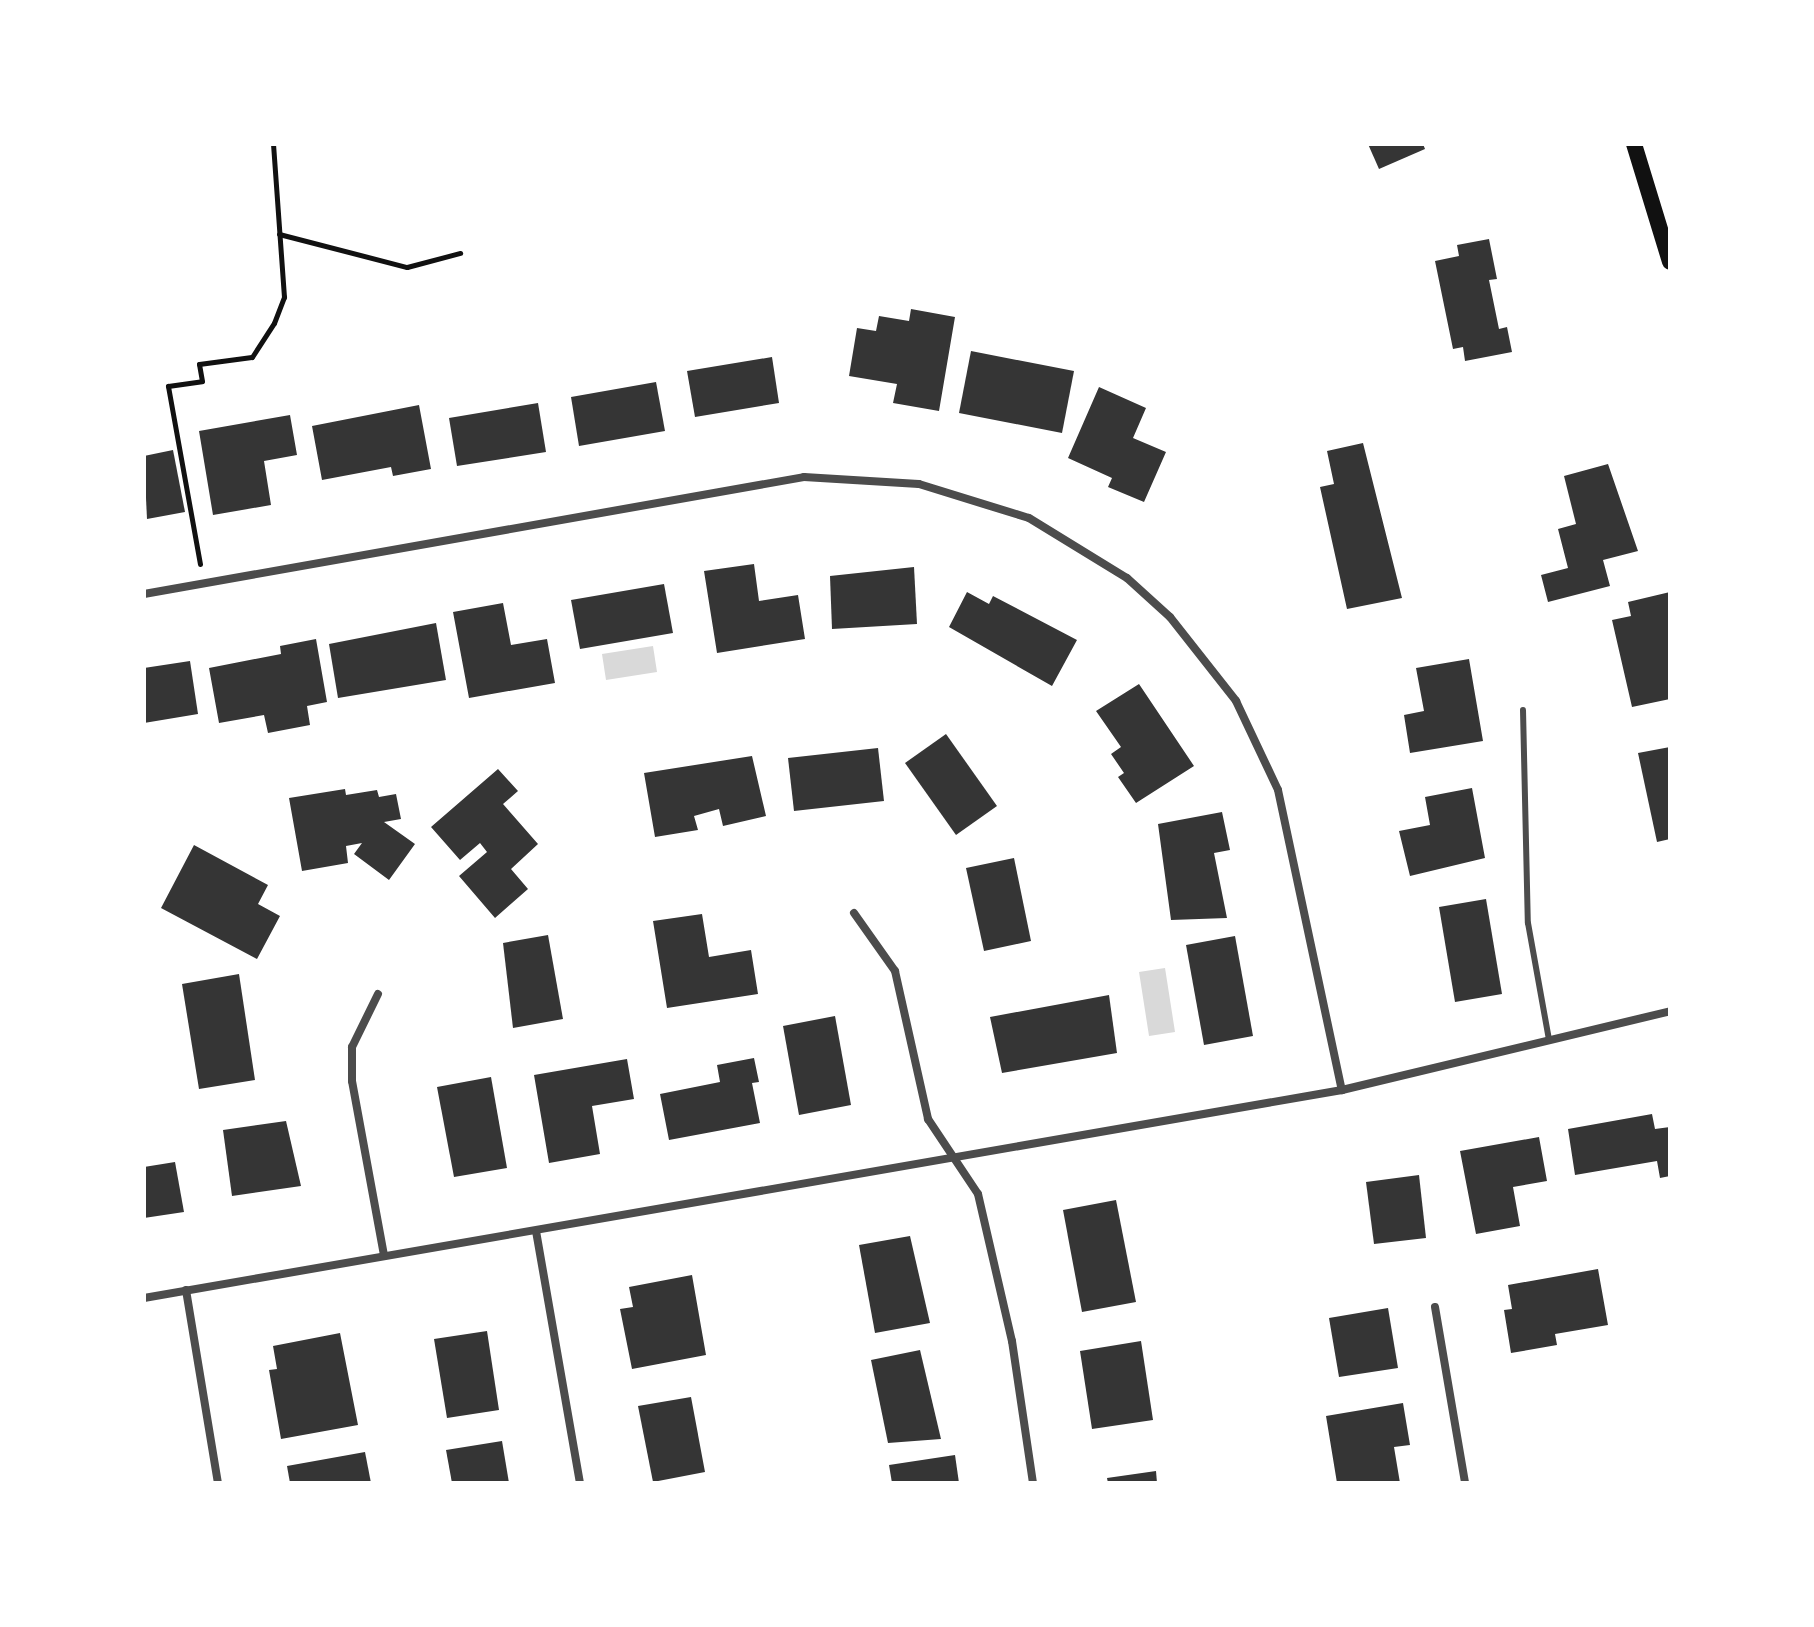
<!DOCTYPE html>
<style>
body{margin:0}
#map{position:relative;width:1814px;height:1627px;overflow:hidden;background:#fff;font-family:"PT Sans Narrow",sans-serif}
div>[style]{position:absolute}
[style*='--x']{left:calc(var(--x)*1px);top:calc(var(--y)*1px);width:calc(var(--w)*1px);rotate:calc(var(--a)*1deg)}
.water>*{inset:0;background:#d9d9d9}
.building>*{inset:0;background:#353535}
.path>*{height:5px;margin:-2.5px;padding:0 2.5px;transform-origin:2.5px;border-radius:2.5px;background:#111}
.service>*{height:6px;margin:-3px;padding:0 3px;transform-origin:3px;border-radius:3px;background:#4c4c4c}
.minor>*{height:8px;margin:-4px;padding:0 4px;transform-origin:4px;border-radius:4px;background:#4c4c4c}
.secondary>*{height:16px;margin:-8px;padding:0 8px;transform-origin:8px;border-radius:8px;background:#111}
span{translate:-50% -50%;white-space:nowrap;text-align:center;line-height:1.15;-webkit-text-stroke:8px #fff;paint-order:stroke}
.frame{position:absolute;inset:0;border:146px solid #fff;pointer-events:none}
</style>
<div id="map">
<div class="water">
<div style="clip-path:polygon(653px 646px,657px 672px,606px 680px,602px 654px)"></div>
<div style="clip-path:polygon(1165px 968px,1175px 1032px,1149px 1036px,1139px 972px)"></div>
</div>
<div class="building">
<div style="clip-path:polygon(1368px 144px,1423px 144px,1425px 149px,1379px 169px)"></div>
<div style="clip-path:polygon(1489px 239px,1497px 279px,1489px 280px,1499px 329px,1507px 327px,1512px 352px,1465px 361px,1463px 347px,1453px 349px,1435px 261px,1459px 256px,1457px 245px)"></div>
<div style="clip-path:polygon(911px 309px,955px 317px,939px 411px,893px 403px,897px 384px,849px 376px,857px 328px,876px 331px,879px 316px,909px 321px)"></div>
<div style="clip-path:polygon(971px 351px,1074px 371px,1062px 433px,959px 413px)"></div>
<div style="clip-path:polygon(772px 357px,779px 403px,695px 417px,687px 371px)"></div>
<div style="clip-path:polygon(656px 382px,665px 431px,579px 446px,571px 397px)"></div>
<div style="clip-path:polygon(1099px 387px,1146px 408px,1133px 438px,1166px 452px,1144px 502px,1108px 487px,1112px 478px,1068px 458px)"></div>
<div style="clip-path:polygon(538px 403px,546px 452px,457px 466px,449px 418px)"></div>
<div style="clip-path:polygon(419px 405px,431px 469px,393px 476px,391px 467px,322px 480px,312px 426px)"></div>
<div style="clip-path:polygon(290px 415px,297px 455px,264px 461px,271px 505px,213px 515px,199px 431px)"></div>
<div style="clip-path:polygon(1363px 443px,1402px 598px,1347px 609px,1320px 487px,1334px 484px,1327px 451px)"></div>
<div style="clip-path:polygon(173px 450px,185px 512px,147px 519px,144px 456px)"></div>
<div style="clip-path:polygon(1608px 464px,1638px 551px,1603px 560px,1610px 586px,1548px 602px,1541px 575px,1568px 568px,1558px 529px,1576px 524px,1564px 476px)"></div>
<div style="clip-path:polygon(754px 564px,759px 601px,798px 595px,805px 639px,717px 653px,704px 571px)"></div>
<div style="clip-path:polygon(914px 567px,917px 624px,832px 629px,830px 576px)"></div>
<div style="clip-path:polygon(664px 584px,673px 633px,580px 649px,571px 600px)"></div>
<div style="clip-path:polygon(967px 592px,989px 604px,993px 596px,1077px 640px,1052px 686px,949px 627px)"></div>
<div style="clip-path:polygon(1670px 592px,1670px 699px,1632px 707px,1612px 620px,1631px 616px,1628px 602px)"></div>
<div style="clip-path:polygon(503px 603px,511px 645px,547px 639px,555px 683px,469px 698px,453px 612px)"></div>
<div style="clip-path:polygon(436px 623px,446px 680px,338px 698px,329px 644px)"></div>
<div style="clip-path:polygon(316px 639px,327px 702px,307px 706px,310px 725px,268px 733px,264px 715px,219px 723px,209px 668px,281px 654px,280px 646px)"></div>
<div style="clip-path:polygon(1469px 659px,1483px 741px,1410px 753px,1404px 715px,1424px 711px,1416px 668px)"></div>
<div style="clip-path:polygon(190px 661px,198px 714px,144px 723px,144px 668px)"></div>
<div style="clip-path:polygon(1139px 684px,1194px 766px,1136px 803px,1118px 777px,1124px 773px,1111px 754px,1121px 747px,1096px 711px)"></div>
<div style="clip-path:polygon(946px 734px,997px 806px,956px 835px,905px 763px)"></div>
<div style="clip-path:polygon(1670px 747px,1670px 839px,1657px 842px,1638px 753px)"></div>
<div style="clip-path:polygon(878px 748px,884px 801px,794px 811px,788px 758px)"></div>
<div style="clip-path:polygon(752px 756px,766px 816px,723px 826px,719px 809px,694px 816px,698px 830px,655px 837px,644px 773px)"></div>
<div style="clip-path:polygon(498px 769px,518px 791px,503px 804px,538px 844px,511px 869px,528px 889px,495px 918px,459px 876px,487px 852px,480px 843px,460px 860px,431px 827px)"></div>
<div style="clip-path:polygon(1472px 788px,1485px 858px,1410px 876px,1399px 831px,1430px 825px,1425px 797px)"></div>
<div style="clip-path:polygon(345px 789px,346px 795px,377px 790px,379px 797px,396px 794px,401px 819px,384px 822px,415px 844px,389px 880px,354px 854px,362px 843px,346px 846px,348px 863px,302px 871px,289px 798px)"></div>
<div style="clip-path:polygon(1222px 812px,1230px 850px,1214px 853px,1227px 918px,1171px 920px,1158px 824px)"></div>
<div style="clip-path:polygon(194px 845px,268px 885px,258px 904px,280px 916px,257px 959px,161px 908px)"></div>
<div style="clip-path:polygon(1014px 858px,1031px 941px,984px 951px,966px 868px)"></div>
<div style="clip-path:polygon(1486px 899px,1502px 994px,1455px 1002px,1439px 907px)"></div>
<div style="clip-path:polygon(702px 914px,709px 957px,751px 950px,758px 994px,667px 1008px,653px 921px)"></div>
<div style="clip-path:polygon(548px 935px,563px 1019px,513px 1028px,503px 943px)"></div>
<div style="clip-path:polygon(1235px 936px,1253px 1036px,1204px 1045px,1186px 945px)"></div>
<div style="clip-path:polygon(239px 974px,255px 1080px,199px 1089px,182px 984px)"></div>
<div style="clip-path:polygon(1109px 995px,1117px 1053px,1002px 1073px,990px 1017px)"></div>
<div style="clip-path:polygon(835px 1016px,851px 1105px,799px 1115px,783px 1026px)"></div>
<div style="clip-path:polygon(754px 1058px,759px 1082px,752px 1083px,760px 1123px,669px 1140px,660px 1094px,720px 1082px,717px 1065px)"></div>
<div style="clip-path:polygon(627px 1059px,634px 1099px,592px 1106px,600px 1154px,549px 1163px,534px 1075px)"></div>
<div style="clip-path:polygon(491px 1077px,507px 1168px,454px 1177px,437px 1087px)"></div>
<div style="clip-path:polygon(1652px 1114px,1655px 1129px,1670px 1127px,1670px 1176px,1660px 1178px,1657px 1161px,1575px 1175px,1568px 1129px)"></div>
<div style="clip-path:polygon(286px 1121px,301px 1186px,232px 1196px,223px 1130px)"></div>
<div style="clip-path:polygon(1539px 1137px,1547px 1181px,1513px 1187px,1520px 1226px,1476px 1234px,1460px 1151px)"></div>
<div style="clip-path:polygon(175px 1162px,184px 1212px,144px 1218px,144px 1167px)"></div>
<div style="clip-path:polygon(1419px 1175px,1426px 1238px,1374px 1244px,1366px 1182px)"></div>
<div style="clip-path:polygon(1116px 1200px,1136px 1302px,1082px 1312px,1063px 1210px)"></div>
<div style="clip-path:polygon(910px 1236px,930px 1323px,875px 1333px,859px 1245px)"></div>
<div style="clip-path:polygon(1598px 1269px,1608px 1325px,1555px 1334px,1557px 1345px,1511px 1353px,1504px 1310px,1512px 1309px,1508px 1285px)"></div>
<div style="clip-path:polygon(692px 1275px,706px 1355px,632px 1369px,620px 1309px,633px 1307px,629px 1287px)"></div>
<div style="clip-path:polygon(1388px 1308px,1398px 1368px,1339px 1377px,1329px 1318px)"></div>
<div style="clip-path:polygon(487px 1331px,499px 1410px,447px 1418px,434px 1339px)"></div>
<div style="clip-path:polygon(340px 1333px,358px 1425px,281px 1439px,269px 1370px,277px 1369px,273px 1346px)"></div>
<div style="clip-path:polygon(1141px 1341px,1153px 1420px,1092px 1429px,1080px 1351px)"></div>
<div style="clip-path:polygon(920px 1350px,941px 1439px,888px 1443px,871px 1360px)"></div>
<div style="clip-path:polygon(691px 1397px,705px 1472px,653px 1482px,638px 1406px)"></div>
<div style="clip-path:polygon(1403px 1403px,1410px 1445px,1394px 1447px,1400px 1483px,1337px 1483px,1326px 1416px)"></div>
<div style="clip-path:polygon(502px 1441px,509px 1483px,452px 1483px,446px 1450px)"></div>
<div style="clip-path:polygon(365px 1452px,371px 1483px,290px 1483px,287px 1466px)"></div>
<div style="clip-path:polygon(955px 1455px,959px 1483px,892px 1483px,889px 1465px)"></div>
<div style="clip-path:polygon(1156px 1471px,1157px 1483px,1108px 1483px,1107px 1478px)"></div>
</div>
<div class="path">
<div style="--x:279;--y:234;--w:132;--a:14.5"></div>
<div style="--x:407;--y:267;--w:55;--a:-14.8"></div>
<div style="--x:200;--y:564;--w:181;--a:-100.2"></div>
<div style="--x:168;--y:386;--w:34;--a:-8"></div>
<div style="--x:202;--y:381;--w:17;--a:-100"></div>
<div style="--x:199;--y:364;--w:53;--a:-7.5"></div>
<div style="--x:252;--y:357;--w:40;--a:-57.1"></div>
<div style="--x:274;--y:323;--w:28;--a:-69"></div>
<div style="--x:284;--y:297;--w:153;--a:-94.1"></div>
</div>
<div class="service">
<div style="--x:1523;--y:710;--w:213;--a:88.7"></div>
<div style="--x:1528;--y:923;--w:119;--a:79.8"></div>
</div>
<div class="minor">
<div style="--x:144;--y:594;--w:670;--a:-10.05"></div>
<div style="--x:804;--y:477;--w:115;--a:3.5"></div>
<div style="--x:919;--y:484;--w:115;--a:17.2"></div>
<div style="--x:1029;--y:518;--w:115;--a:31.5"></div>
<div style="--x:1127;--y:578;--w:58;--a:42.2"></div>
<div style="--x:1170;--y:617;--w:107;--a:51.8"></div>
<div style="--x:1236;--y:701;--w:98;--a:64.7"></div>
<div style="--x:1278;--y:790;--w:307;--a:78"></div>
<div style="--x:854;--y:913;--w:71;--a:54.7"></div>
<div style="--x:895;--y:971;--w:152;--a:77.4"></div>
<div style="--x:928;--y:1119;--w:90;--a:56.3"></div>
<div style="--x:978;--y:1194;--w:151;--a:77"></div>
<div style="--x:1012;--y:1341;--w:144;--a:81.6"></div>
<div style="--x:378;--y:994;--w:59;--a:116.1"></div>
<div style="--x:352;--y:1047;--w:34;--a:90"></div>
<div style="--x:352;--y:1081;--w:178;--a:79.6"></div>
<div style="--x:536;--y:1231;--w:256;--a:80.1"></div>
<div style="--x:186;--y:1290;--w:196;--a:80.6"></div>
<div style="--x:144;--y:1298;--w:1216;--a:-9.85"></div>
<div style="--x:1342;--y:1090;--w:337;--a:-13.5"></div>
<div style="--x:1435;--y:1307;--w:179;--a:80.3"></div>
</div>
<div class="secondary">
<div style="--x:1634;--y:144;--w:123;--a:73"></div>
</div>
<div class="frame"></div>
</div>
